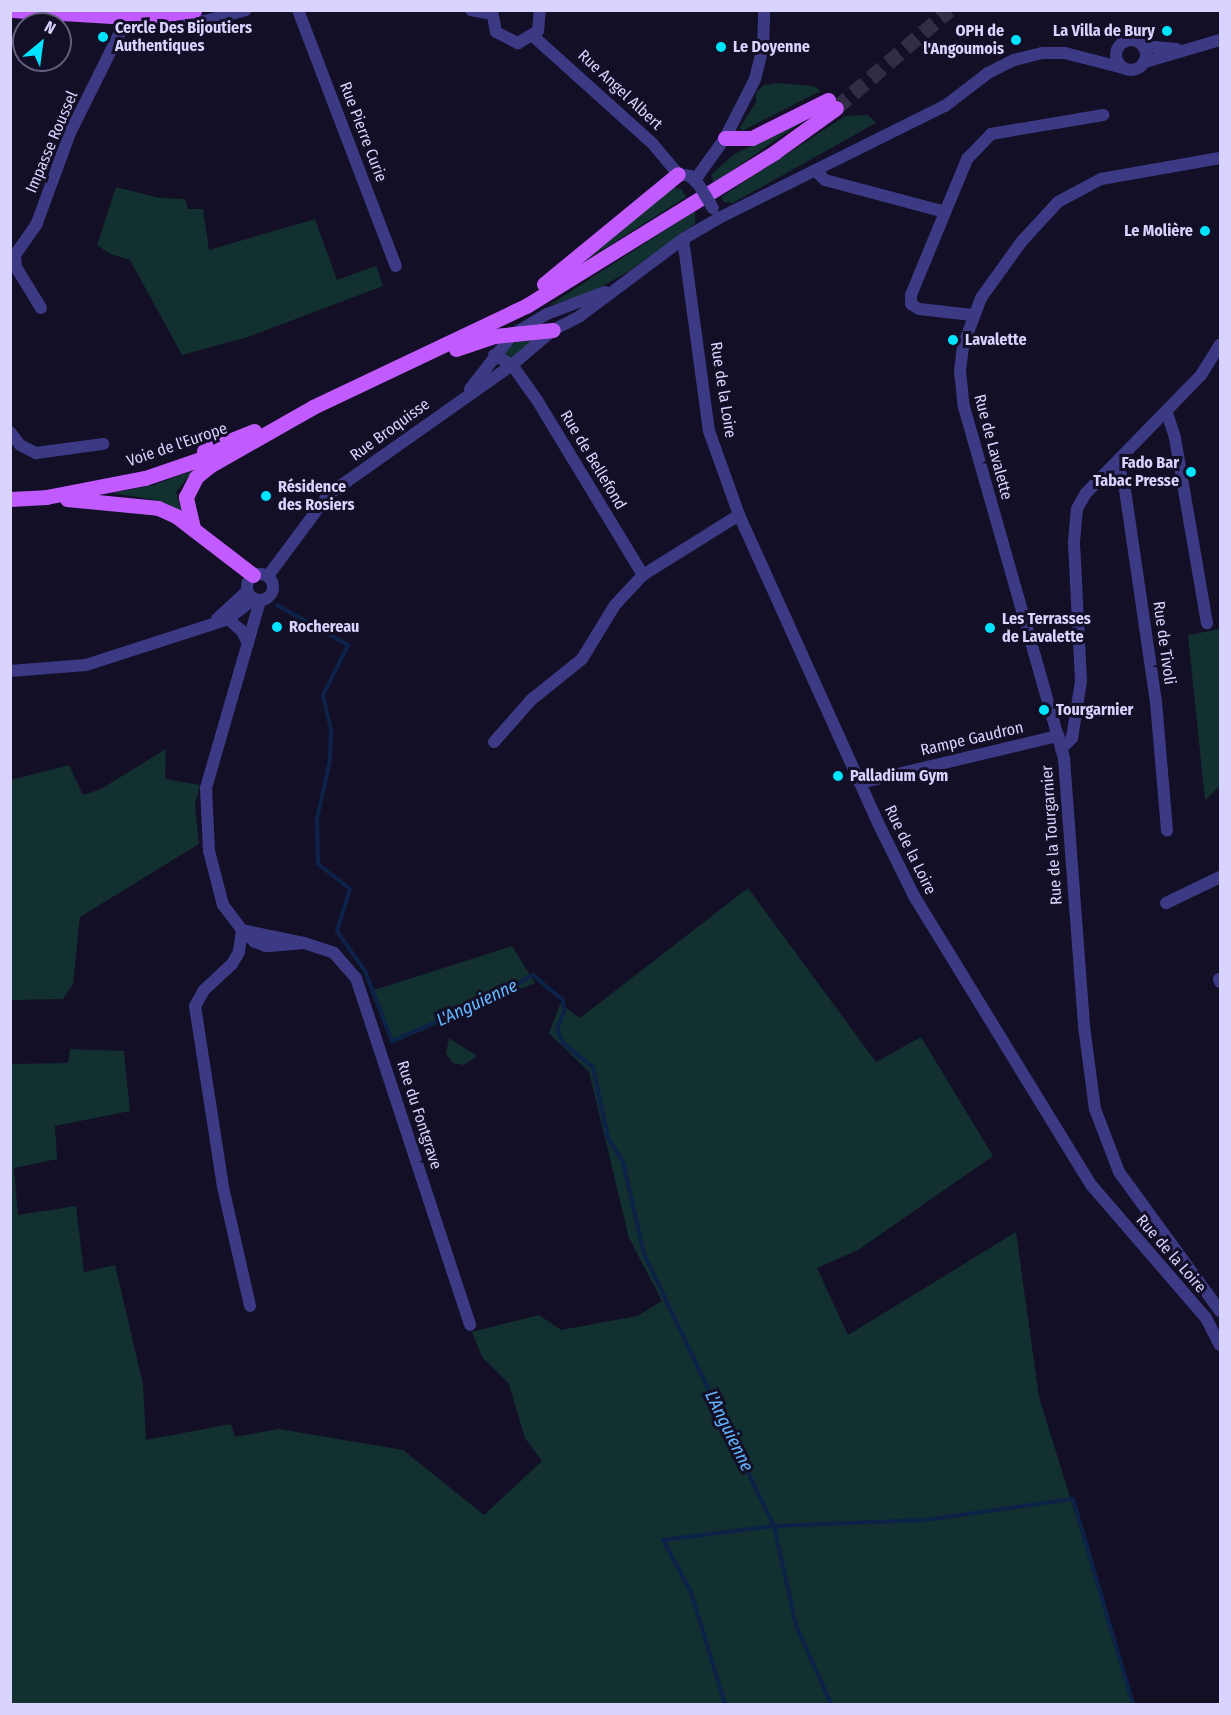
<!DOCTYPE html>
<meta charset="utf-8">
<style>
body{margin:0}
#map{position:relative;width:1231px;height:1715px;overflow:hidden;background:#130f26;font-family:"Fira Sans Condensed",sans-serif}
div>[style]{position:absolute}
[style*='--x']{left:calc(var(--x)*1px);top:calc(var(--y)*1px);width:calc(var(--w)*1px);rotate:calc(var(--a)*1deg)}
.green>*{inset:0;background:#12302f}
.stream>*{height:4px;margin:-2px;padding:0 2px;transform-origin:2px;border-radius:2px;background:#0c2248}
.major-tunnel>*{height:15px;margin-top:-7.5px;transform-origin:0;background:repeating-linear-gradient(90deg,#312d47 0 15px,transparent 0 23px)}
.minor>*{height:12px;margin:-6px;padding:0 6px;transform-origin:6px;border-radius:6px;background:#3d3a85}
.minor>.ring{margin:-6px;padding:0;box-sizing:content-box;background:none;border:12px solid #3d3a85;border-radius:50%}
.major>*{height:15px;margin:-7.5px;padding:0 7.5px;transform-origin:7.5px;border-radius:7.5px;background:#c25bff}
.minor-bridge>*{height:12px;margin:-6px;padding:0 6px;transform-origin:6px;border-radius:6px;background:#3d3a85}
.dots>*{width:16px;height:16px;translate:-50% -50%;box-sizing:border-box;border:3px solid #130f26;border-radius:50%}
span{translate:-50% -50%;white-space:nowrap;text-align:center;line-height:1.15;-webkit-text-stroke:6px #130f26;paint-order:stroke}
.poi-label{font-size:16px;color:#d9d4ff;font-weight:700}
.left{translate:0 -50%;text-align:left}
.right{translate:-100% -50%;text-align:right}
.street-label{font-size:16px;color:#d9d4ff}
.water-label{font-size:18px;color:#62b6ff;font-style:italic}
.frame{position:absolute;inset:0;border:12px solid #d9d4ff;pointer-events:none}
.north{position:absolute;left:12px;top:12px;width:60px;height:60px;box-sizing:border-box;background:#130f26;border:2px solid #625e7d;border-radius:50%;rotate:29deg;font-size:16px;font-weight:700;line-height:24px;text-align:center;color:#d9d4ff}
.north::after{content:'';display:block;margin:auto;width:21px;height:27px;background:#00e5ff;clip-path:polygon(50% 0,100% 100%,50% 72%,0 100%)}
</style>
<div id="map">
<div class="green">
<div style="clip-path:polygon(778px 83px,813px 86px,821px 91px,742px 131px,740px 127px,756px 102px,756px 92px,764px 85px)"></div>
<div style="clip-path:polygon(868px 115px,876px 123px,733px 203px,724px 202px,721px 197px,845px 116px)"></div>
<div style="clip-path:polygon(809px 117px,714px 183px,711px 175px,733px 155px)"></div>
<div style="clip-path:polygon(116px 187px,160px 198px,185px 199px,188px 209px,203px 209px,209px 250px,315px 219px,337px 280px,376px 266px,383px 286px,248px 337px,182px 355px,130px 260px,110px 254px,97px 245px)"></div>
<div style="clip-path:polygon(671px 187px,681px 189px,686px 197px,577px 266px)"></div>
<div style="clip-path:polygon(695px 211px,695px 224px,628px 272px,590px 293px,548px 306px)"></div>
<div style="clip-path:polygon(542px 336px,512px 358px,501px 353px,519px 339px)"></div>
<div style="clip-path:polygon(194px 470px,176px 492px,182px 511px,151px 499px,112px 493px,154px 485px)"></div>
<div style="clip-path:polygon(1220px 629px,1220px 786px,1205px 800px,1188px 635px)"></div>
<div style="clip-path:polygon(166px 749px,165px 779px,200px 785px,195px 804px,199px 844px,80px 917px,73px 984px,63px 999px,11px 1000px,11px 780px,69px 765px,83px 795px,101px 789px)"></div>
<div style="clip-path:polygon(748px 888px,876px 1062px,921px 1037px,993px 1156px,858px 1250px,817px 1268px,848px 1335px,1016px 1232px,1039px 1397px,1134px 1704px,11px 1704px,11px 1064px,68px 1063px,70px 1049px,124px 1051px,130px 1111px,55px 1126px,57px 1159px,14px 1168px,18px 1215px,76px 1206px,84px 1272px,115px 1265px,143px 1384px,146px 1440px,231px 1424px,235px 1437px,279px 1429px,403px 1450px,484px 1515px,542px 1461px,525px 1438px,509px 1384px,482px 1357px,472px 1332px,539px 1315px,561px 1330px,637px 1316px,662px 1301px,629px 1238px,589px 1072px,549px 1033px,560px 1004px,580px 1018px)"></div>
<div style="clip-path:polygon(512px 946px,535px 983px,391px 1044px,371px 991px)"></div>
<div style="clip-path:polygon(449px 1038px,477px 1056px,464px 1065px,453px 1063px,446px 1054px)"></div>
</div>
<div class="stream">
<div style="--x:277;--y:605;--w:81;--a:29.4"></div>
<div style="--x:348;--y:645;--w:56;--a:116.6"></div>
<div style="--x:323;--y:695;--w:35;--a:77"></div>
<div style="--x:331;--y:729;--w:31;--a:92"></div>
<div style="--x:330;--y:760;--w:60;--a:102.4"></div>
<div style="--x:317;--y:819;--w:45;--a:88.7"></div>
<div style="--x:318;--y:864;--w:41;--a:38"></div>
<div style="--x:350;--y:889;--w:44;--a:107.2"></div>
<div style="--x:337;--y:931;--w:49;--a:55"></div>
<div style="--x:365;--y:971;--w:75;--a:68.9"></div>
<div style="--x:392;--y:1041;--w:110;--a:-23.1"></div>
<div style="--x:493;--y:998;--w:46;--a:-29.9"></div>
<div style="--x:533;--y:975;--w:39;--a:40"></div>
<div style="--x:563;--y:1000;--w:12;--a:85"></div>
<div style="--x:564;--y:1012;--w:18;--a:112"></div>
<div style="--x:557;--y:1029;--w:15;--a:67"></div>
<div style="--x:563;--y:1043;--w:38;--a:39"></div>
<div style="--x:593;--y:1067;--w:73;--a:78.1"></div>
<div style="--x:608;--y:1138;--w:28;--a:58"></div>
<div style="--x:623;--y:1162;--w:94;--a:77.1"></div>
<div style="--x:644;--y:1254;--w:301;--a:64.5"></div>
<div style="--x:774;--y:1526;--w:151;--a:-2.3"></div>
<div style="--x:925;--y:1520;--w:149;--a:-8.1"></div>
<div style="--x:1073;--y:1499;--w:214;--a:73.7"></div>
<div style="--x:725;--y:1704;--w:117;--a:-106.9"></div>
<div style="--x:691;--y:1592;--w:59;--a:-118.3"></div>
<div style="--x:663;--y:1540;--w:112;--a:-7.2"></div>
<div style="--x:774;--y:1526;--w:101;--a:77.5"></div>
<div style="--x:796;--y:1625;--w:86;--a:66.1"></div>
</div>
<div class="major-tunnel">
<div style="--x:836;--y:108;--w:150;--a:-40.9"></div>
</div>
<div class="minor">
<div style="--x:298;--y:10;--w:274;--a:69.1"></div>
<div style="--x:471;--y:10;--w:20;--a:11"></div>
<div style="--x:492;--y:10;--w:22;--a:80"></div>
<div style="--x:496;--y:32;--w:25;--a:27"></div>
<div style="--x:518;--y:43;--w:23;--a:-31"></div>
<div style="--x:538;--y:31;--w:21;--a:-85"></div>
<div style="--x:184;--y:13;--w:9;--a:49"></div>
<div style="--x:190;--y:20;--w:15;--a:4"></div>
<div style="--x:205;--y:21;--w:42;--a:-15"></div>
<div style="--x:533;--y:36;--w:160;--a:42"></div>
<div style="--x:652;--y:143;--w:40;--a:50"></div>
<div style="--x:678;--y:174;--w:12;--a:9"></div>
<div style="--x:690;--y:176;--w:13;--a:45"></div>
<div class="ring" style="left:1116px;top:40px;width:18px;height:18px"></div>
<div style="--x:1143;--y:46;--w:34;--a:5"></div>
<div style="--x:1145;--y:62;--w:78;--a:-16.3"></div>
<div style="--x:1220;--y:158;--w:121;--a:170"></div>
<div style="--x:1101;--y:179;--w:49;--a:151.9"></div>
<div style="--x:1058;--y:202;--w:53;--a:132.7"></div>
<div style="--x:1022;--y:241;--w:70;--a:125.7"></div>
<div style="--x:981;--y:298;--w:51;--a:110.6"></div>
<div style="--x:963;--y:346;--w:25;--a:97"></div>
<div style="--x:960;--y:371;--w:36;--a:84"></div>
<div style="--x:964;--y:407;--w:366;--a:74.1"></div>
<div style="--x:1064;--y:759;--w:268;--a:85.7"></div>
<div style="--x:1084;--y:1026;--w:84;--a:82.5"></div>
<div style="--x:1095;--y:1109;--w:67;--a:69.1"></div>
<div style="--x:1119;--y:1172;--w:172;--a:54"></div>
<div style="--x:815;--y:170;--w:14;--a:45"></div>
<div style="--x:825;--y:180;--w:124;--a:14.9"></div>
<div style="--x:695;--y:180;--w:52;--a:-54.5"></div>
<div style="--x:725;--y:138;--w:66;--a:-63"></div>
<div style="--x:755;--y:79;--w:32;--a:-76"></div>
<div style="--x:763;--y:48;--w:38;--a:-88"></div>
<div style="--x:683;--y:239;--w:194;--a:82.3"></div>
<div style="--x:709;--y:431;--w:89;--a:70.3"></div>
<div style="--x:739;--y:515;--w:338;--a:65.7"></div>
<div style="--x:878;--y:823;--w:81;--a:63.7"></div>
<div style="--x:914;--y:896;--w:340;--a:58.5"></div>
<div style="--x:1092;--y:1186;--w:174;--a:49.2"></div>
<div style="--x:1206;--y:1318;--w:30;--a:63"></div>
<div style="--x:41;--y:308;--w:48;--a:-121.4"></div>
<div style="--x:16;--y:267;--w:12;--a:-95"></div>
<div style="--x:15;--y:255;--w:39;--a:-55"></div>
<div style="--x:37;--y:223;--w:96;--a:-69.9"></div>
<div style="--x:70;--y:133;--w:128;--a:-63.6"></div>
<div style="--x:972;--y:315;--w:53;--a:-173.5"></div>
<div style="--x:919;--y:309;--w:9;--a:-148"></div>
<div style="--x:911;--y:304;--w:9;--a:-90"></div>
<div style="--x:911;--y:295;--w:147;--a:-67.6"></div>
<div style="--x:967;--y:159;--w:35;--a:-46"></div>
<div style="--x:991;--y:134;--w:114;--a:-9.6"></div>
<div style="--x:494;--y:355;--w:21;--a:29"></div>
<div style="--x:512;--y:365;--w:43;--a:54.5"></div>
<div style="--x:537;--y:400;--w:205;--a:58.8"></div>
<div style="--x:470;--y:389;--w:68;--a:-52.1"></div>
<div style="--x:512;--y:335;--w:41;--a:-31"></div>
<div style="--x:547;--y:314;--w:62;--a:-20.8"></div>
<div style="--x:1167;--y:413;--w:26;--a:72"></div>
<div style="--x:1175;--y:438;--w:188;--a:80.2"></div>
<div style="--x:10;--y:432;--w:16;--a:52"></div>
<div style="--x:20;--y:445;--w:18;--a:27"></div>
<div style="--x:36;--y:453;--w:68;--a:-7.7"></div>
<div style="--x:1117;--y:463;--w:21;--a:71"></div>
<div style="--x:1124;--y:483;--w:221;--a:81.7"></div>
<div style="--x:1156;--y:702;--w:129;--a:85.1"></div>
<div class="ring" style="left:247px;top:574px;width:14px;height:14px"></div>
<div style="--x:268;--y:576;--w:102;--a:-53.4"></div>
<div style="--x:329;--y:494;--w:224;--a:-35.2"></div>
<div style="--x:512;--y:365;--w:54;--a:-40.5"></div>
<div style="--x:553;--y:330;--w:30;--a:-27"></div>
<div style="--x:580;--y:316;--w:129;--a:-36.8"></div>
<div style="--x:683;--y:239;--w:42;--a:-30.3"></div>
<div style="--x:719;--y:218;--w:252;--a:-26.4"></div>
<div style="--x:945;--y:106;--w:54;--a:-37.5"></div>
<div style="--x:988;--y:73;--w:29;--a:-27"></div>
<div style="--x:1014;--y:60;--w:29;--a:-14"></div>
<div style="--x:1042;--y:53;--w:23;--a:0"></div>
<div style="--x:1065;--y:53;--w:60;--a:14.5"></div>
<div style="--x:217;--y:619;--w:41;--a:-43"></div>
<div style="--x:228;--y:619;--w:18;--a:41"></div>
<div style="--x:242;--y:631;--w:14;--a:65"></div>
<div style="--x:10;--y:671;--w:76;--a:-4.5"></div>
<div style="--x:86;--y:665;--w:149;--a:-17.9"></div>
<div style="--x:228;--y:619;--w:33;--a:-38"></div>
<div style="--x:494;--y:742;--w:56;--a:-48.6"></div>
<div style="--x:531;--y:700;--w:65;--a:-38.8"></div>
<div style="--x:582;--y:659;--w:63;--a:-58.6"></div>
<div style="--x:615;--y:605;--w:41;--a:-47"></div>
<div style="--x:643;--y:575;--w:113;--a:-32"></div>
<div style="--x:1061;--y:749;--w:16;--a:-45"></div>
<div style="--x:1072;--y:738;--w:58;--a:-81"></div>
<div style="--x:1081;--y:681;--w:139;--a:-92.9"></div>
<div style="--x:1074;--y:542;--w:33;--a:-85"></div>
<div style="--x:1077;--y:509;--w:18;--a:-61"></div>
<div style="--x:1086;--y:493;--w:165;--a:-45.7"></div>
<div style="--x:1201;--y:375;--w:36;--a:-58"></div>
<div style="--x:860;--y:783;--w:204;--a:-13.4"></div>
<div style="--x:1166;--y:903;--w:60;--a:-25.7"></div>
<div style="--x:242;--y:930;--w:63;--a:11.8"></div>
<div style="--x:304;--y:943;--w:38;--a:175"></div>
<div style="--x:266;--y:946;--w:12;--a:-160"></div>
<div style="--x:255;--y:942;--w:18;--a:-137"></div>
<div style="--x:242;--y:930;--w:31;--a:-127"></div>
<div style="--x:223;--y:905;--w:56;--a:-104.5"></div>
<div style="--x:209;--y:851;--w:63;--a:-92.7"></div>
<div style="--x:206;--y:788;--w:195;--a:-73.9"></div>
<div style="--x:242;--y:930;--w:22;--a:98"></div>
<div style="--x:239;--y:952;--w:14;--a:120"></div>
<div style="--x:232;--y:964;--w:38;--a:137"></div>
<div style="--x:204;--y:990;--w:18;--a:119"></div>
<div style="--x:195;--y:1006;--w:183;--a:81.2"></div>
<div style="--x:223;--y:1187;--w:122;--a:77.2"></div>
<div style="--x:304;--y:943;--w:32;--a:18"></div>
<div style="--x:334;--y:953;--w:33;--a:49"></div>
<div style="--x:356;--y:978;--w:365;--a:71.8"></div>
<div style="--x:1219;--y:979;--w:3;--a:72"></div>
</div>
<div class="major">
<div style="--x:12;--y:10;--w:129;--a:3.5"></div>
<div style="--x:141;--y:18;--w:54;--a:-8.6"></div>
<div style="--x:725;--y:138;--w:27;--a:0"></div>
<div style="--x:752;--y:138;--w:85;--a:-26.6"></div>
<div style="--x:544;--y:284;--w:173;--a:-39.4"></div>
<div style="--x:456;--y:349;--w:40;--a:-18.9"></div>
<div style="--x:494;--y:336;--w:59;--a:-5.8"></div>
<div style="--x:204;--y:451;--w:54;--a:-21.8"></div>
<div style="--x:10;--y:499;--w:36;--a:-3"></div>
<div style="--x:46;--y:497;--w:101;--a:-10.9"></div>
<div style="--x:145;--y:478;--w:77;--a:-18.9"></div>
<div style="--x:67;--y:499;--w:91;--a:5.6"></div>
<div style="--x:158;--y:508;--w:20;--a:24"></div>
<div style="--x:176;--y:516;--w:97;--a:37.5"></div>
<div style="--x:193;--y:528;--w:32;--a:-103"></div>
<div style="--x:186;--y:497;--w:22;--a:-63"></div>
<div style="--x:196;--y:477;--w:19;--a:-39"></div>
<div style="--x:211;--y:465;--w:117;--a:-29.6"></div>
<div style="--x:313;--y:407;--w:236;--a:-25.4"></div>
<div style="--x:526;--y:306;--w:293;--a:-31.7"></div>
<div style="--x:775;--y:152;--w:75;--a:-35.8"></div>
</div>
<div class="minor-bridge">
<div style="--x:699;--y:185;--w:27;--a:59"></div>
</div>
<div class="dots">
<div style="left:1167px;top:31px;background:#00e5ff"></div>
<div style="left:103px;top:37px;background:#00e5ff"></div>
<div style="left:1016px;top:40px;background:#00e5ff"></div>
<div style="left:721px;top:47px;background:#00e5ff"></div>
<div style="left:1205px;top:231px;background:#00e5ff"></div>
<div style="left:953px;top:340px;background:#00e5ff"></div>
<div style="left:1191px;top:472px;background:#00e5ff"></div>
<div style="left:266px;top:496px;background:#00e5ff"></div>
<div style="left:277px;top:627px;background:#00e5ff"></div>
<div style="left:990px;top:628px;background:#00e5ff"></div>
<div style="left:1044px;top:710px;background:#00e5ff"></div>
<div style="left:838px;top:776px;background:#00e5ff"></div>
</div>
<div class="poi-label">
<span class="left" style="left:115px;top:37px">Cercle Des Bijoutiers<br>Authentiques</span>
<span class="right" style="left:1004px;top:40px">OPH de<br>l'Angoumois</span>
<span class="right" style="left:1155px;top:31px">La Villa de Bury</span>
<span class="left" style="left:733px;top:47px">Le Doyenne</span>
<span class="right" style="left:1193px;top:231px">Le Molière</span>
<span class="left" style="left:965px;top:340px">Lavalette</span>
<span class="right" style="left:1179px;top:472px">Fado Bar<br>Tabac Presse</span>
<span class="left" style="left:278px;top:496px">Résidence<br>des Rosiers</span>
<span class="left" style="left:1002px;top:628px">Les Terrasses<br>de Lavalette</span>
<span class="left" style="left:289px;top:627px">Rochereau</span>
<span class="left" style="left:1056px;top:710px">Tourgarnier</span>
<span class="left" style="left:850px;top:776px">Palladium Gym</span>
</div>
<div class="street-label">
<span style="left:620px;top:90px;rotate:43deg">Rue Angel Albert</span>
<span style="left:363px;top:132px;rotate:69deg">Rue Pierre Curie</span>
<span style="left:52px;top:142px;rotate:-67deg">Impasse Roussel</span>
<span style="left:723px;top:390px;rotate:81deg">Rue de la Loire</span>
<span style="left:390px;top:430px;rotate:-36deg">Rue Broquisse</span>
<span style="left:177px;top:445px;rotate:-19deg">Voie de l'Europe</span>
<span style="left:993px;top:447px;rotate:75deg">Rue de Lavalette</span>
<span style="left:593px;top:460px;rotate:59deg">Rue de Bellefond</span>
<span style="left:1164px;top:643px;rotate:82deg">Rue de Tivoli</span>
<span style="left:972px;top:739px;rotate:-13deg">Rampe Gaudron</span>
<span style="left:1052px;top:835px;rotate:-94deg">Rue de la Tourgarnier</span>
<span style="left:910px;top:850px;rotate:64deg">Rue de la Loire</span>
<span style="left:419px;top:1115px;rotate:72deg">Rue du Fontgrave</span>
<span style="left:1171px;top:1254px;rotate:49deg">Rue de la Loire</span>
</div>
<div class="water-label">
<span style="left:477px;top:1003px;rotate:-25deg">L'Anguienne</span>
<span style="left:729px;top:1431px;rotate:64deg">L'Anguienne</span>
</div>
<div class="frame"></div>
<div class="north">N</div>
</div>
